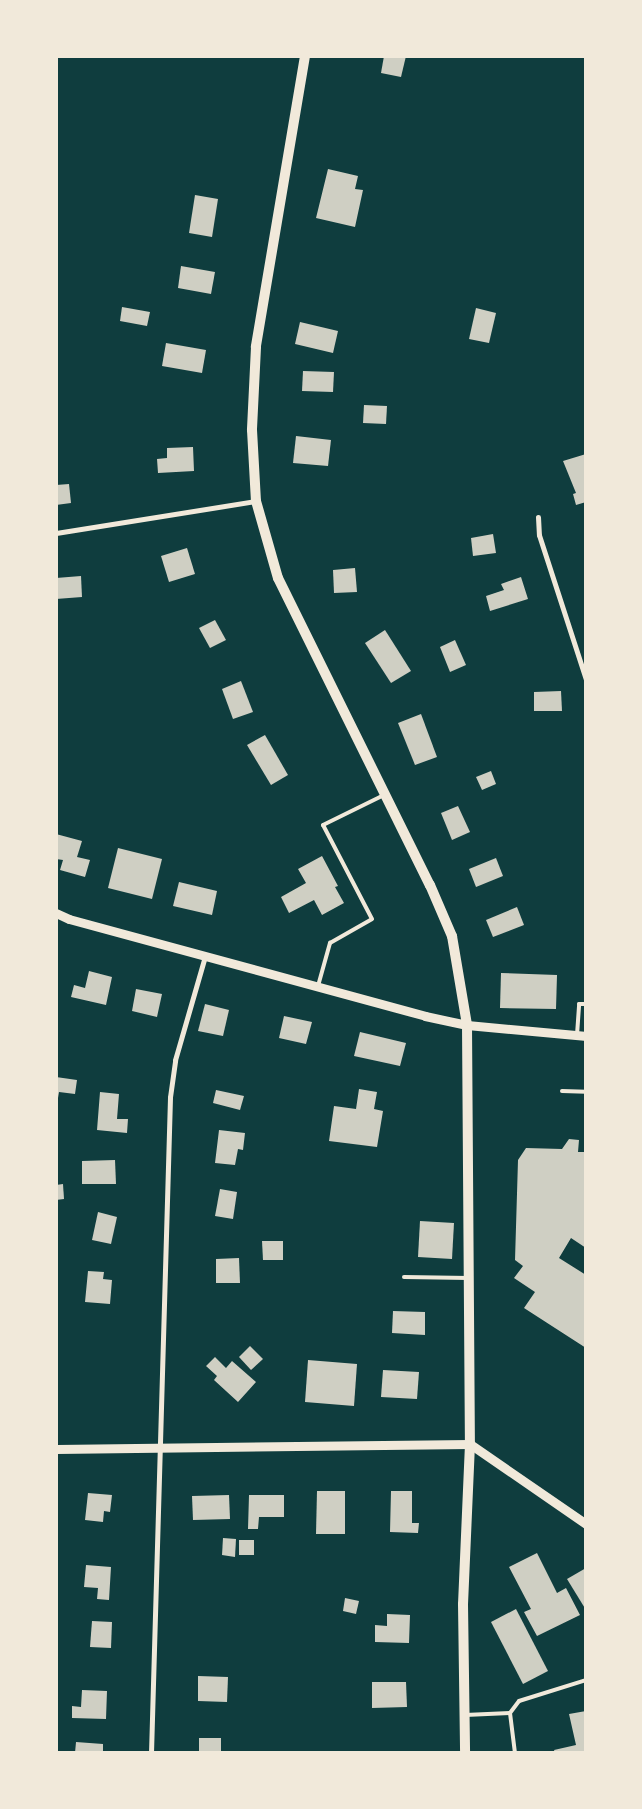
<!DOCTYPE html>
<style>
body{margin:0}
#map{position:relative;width:642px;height:1809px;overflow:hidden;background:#0f3d3e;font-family:"PT Sans Narrow",sans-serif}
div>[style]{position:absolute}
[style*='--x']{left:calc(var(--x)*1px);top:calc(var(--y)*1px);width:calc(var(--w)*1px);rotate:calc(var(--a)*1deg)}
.building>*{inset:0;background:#cfcfc3}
.service>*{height:4px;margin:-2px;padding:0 2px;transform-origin:2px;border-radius:2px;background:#f1e9da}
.minor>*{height:5px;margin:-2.5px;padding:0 2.5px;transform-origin:2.5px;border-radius:2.5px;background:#f1e9da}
.tertiary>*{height:9px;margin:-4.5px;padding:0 4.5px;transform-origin:4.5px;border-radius:4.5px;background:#f1e9da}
.secondary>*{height:10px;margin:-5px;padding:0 5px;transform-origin:5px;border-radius:5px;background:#f1e9da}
span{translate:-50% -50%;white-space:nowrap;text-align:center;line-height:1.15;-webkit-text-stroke:5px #f1e9da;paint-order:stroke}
.frame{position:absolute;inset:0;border:58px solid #f1e9da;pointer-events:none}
</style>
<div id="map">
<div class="building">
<div style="clip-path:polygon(384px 56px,406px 56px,401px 77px,381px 73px)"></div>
<div style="clip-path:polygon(328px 169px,358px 176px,355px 189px,363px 190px,355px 227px,316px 218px)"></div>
<div style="clip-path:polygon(195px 195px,218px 199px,212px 237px,189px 233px)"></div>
<div style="clip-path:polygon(181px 266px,215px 272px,211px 294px,178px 288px)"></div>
<div style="clip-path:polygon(122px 307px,150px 312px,147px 326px,120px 321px)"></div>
<div style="clip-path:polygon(476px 308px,496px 313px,489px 343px,469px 339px)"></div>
<div style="clip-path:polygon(300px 322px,338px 331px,333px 353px,295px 344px)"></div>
<div style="clip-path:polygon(166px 343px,206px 350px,202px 373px,162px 366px)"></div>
<div style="clip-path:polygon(303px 371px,334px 372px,333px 392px,302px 391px)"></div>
<div style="clip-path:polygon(364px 405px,387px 406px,386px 424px,363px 423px)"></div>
<div style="clip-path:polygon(296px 436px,331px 440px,328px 466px,293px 463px)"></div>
<div style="clip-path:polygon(193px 447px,194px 471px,158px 473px,157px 459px,167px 458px,167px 448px)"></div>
<div style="clip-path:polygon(586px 454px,586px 502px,576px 505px,573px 494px,576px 493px,563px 461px)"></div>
<div style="clip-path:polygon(69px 484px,71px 503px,56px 505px,56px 485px)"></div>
<div style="clip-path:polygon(493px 534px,496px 553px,473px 556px,471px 538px)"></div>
<div style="clip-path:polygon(187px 548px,195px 574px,169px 582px,161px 556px)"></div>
<div style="clip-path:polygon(355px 568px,357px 592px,334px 593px,333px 570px)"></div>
<div style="clip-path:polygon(81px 576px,82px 597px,56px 599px,56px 578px)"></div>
<div style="clip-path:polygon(521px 577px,528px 599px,490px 611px,486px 596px,504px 590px,501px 584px)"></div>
<div style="clip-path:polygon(215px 620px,226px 640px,210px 648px,199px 628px)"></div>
<div style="clip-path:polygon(385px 630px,411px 671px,391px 683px,365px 643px)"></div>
<div style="clip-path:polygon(455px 640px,466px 665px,450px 672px,440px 647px)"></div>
<div style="clip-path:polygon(241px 681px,253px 712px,233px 719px,222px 689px)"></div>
<div style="clip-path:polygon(561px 691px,562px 711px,534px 711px,534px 692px)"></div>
<div style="clip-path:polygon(421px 714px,437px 757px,415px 765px,398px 723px)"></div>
<div style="clip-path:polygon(265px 735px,288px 775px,271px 785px,247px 745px)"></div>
<div style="clip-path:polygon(491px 771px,496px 784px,482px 790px,476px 777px)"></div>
<div style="clip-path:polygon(458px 806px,470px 832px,452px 840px,441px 813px)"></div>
<div style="clip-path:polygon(56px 834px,82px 841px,77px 857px,90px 860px,85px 877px,60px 870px,63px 860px,56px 859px)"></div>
<div style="clip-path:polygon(118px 848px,162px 859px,152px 899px,108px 888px)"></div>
<div style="clip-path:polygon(322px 856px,338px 886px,335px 887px,344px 903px,322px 915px,314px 900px,289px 913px,281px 897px,306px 883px,298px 869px)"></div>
<div style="clip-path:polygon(496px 858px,503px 876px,476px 887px,469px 869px)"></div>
<div style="clip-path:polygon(179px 882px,217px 891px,212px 915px,173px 906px)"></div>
<div style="clip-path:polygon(517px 907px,524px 925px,493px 937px,486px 920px)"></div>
<div style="clip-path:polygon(89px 971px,112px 977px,106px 1005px,71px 997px,74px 985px,85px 988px)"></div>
<div style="clip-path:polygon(501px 973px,557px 975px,556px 1009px,500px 1008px)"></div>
<div style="clip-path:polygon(136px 989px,162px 994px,157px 1017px,132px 1011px)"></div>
<div style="clip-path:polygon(205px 1004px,229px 1010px,223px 1036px,198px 1031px)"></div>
<div style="clip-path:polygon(284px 1016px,312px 1022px,306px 1044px,279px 1038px)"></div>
<div style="clip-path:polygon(360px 1032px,406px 1043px,400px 1066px,354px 1056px)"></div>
<div style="clip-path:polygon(56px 1077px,77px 1080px,75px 1094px,59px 1092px,57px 1104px)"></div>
<div style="clip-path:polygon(359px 1089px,377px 1092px,374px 1109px,383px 1111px,377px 1147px,329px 1141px,334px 1106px,356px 1109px)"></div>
<div style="clip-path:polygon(216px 1090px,244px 1096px,240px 1110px,213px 1103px)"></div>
<div style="clip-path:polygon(100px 1092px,119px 1094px,117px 1119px,128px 1119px,127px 1133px,97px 1130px)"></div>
<div style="clip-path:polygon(219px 1130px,245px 1133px,243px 1150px,238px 1149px,235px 1165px,215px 1163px)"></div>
<div style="clip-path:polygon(569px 1139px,579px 1140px,578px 1152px,586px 1152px,586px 1248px,571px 1238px,559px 1258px,586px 1275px,586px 1348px,524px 1308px,535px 1292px,514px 1278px,523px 1266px,515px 1260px,518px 1160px,526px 1148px,562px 1149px)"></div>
<div style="clip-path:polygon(115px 1160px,116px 1184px,82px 1184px,82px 1161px)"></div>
<div style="clip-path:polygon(63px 1184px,64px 1199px,56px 1200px,56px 1185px)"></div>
<div style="clip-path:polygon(220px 1189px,237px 1192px,233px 1219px,215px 1216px)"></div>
<div style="clip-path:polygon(98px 1212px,117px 1217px,111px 1244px,92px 1240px)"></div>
<div style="clip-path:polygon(420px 1221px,454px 1223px,452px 1259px,418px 1257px)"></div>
<div style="clip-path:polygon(262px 1241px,283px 1241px,283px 1260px,263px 1260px)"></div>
<div style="clip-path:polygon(239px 1258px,240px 1283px,216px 1283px,216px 1259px)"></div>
<div style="clip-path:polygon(88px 1271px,104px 1272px,103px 1279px,112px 1280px,110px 1304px,85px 1302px)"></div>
<div style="clip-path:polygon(393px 1311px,425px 1312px,425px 1335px,392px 1333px)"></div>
<div style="clip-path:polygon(250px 1346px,263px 1359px,251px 1370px,239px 1357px)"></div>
<div style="clip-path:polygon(215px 1357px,226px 1368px,232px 1361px,256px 1382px,238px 1402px,214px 1380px,217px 1376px,206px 1366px)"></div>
<div style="clip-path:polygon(308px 1360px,357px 1364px,354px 1406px,305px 1402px)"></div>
<div style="clip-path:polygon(383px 1370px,419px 1372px,417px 1399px,381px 1397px)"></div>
<div style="clip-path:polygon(317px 1491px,345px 1491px,345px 1534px,316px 1534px)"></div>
<div style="clip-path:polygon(391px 1491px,412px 1491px,412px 1523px,419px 1523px,418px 1533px,390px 1532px)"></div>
<div style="clip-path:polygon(88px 1493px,112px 1495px,110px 1512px,104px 1511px,103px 1522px,85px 1520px)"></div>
<div style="clip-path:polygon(229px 1495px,230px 1519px,193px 1520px,192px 1496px)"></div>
<div style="clip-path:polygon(249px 1495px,284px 1495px,284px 1517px,259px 1517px,258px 1529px,248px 1529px)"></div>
<div style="clip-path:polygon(223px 1538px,236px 1539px,235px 1557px,222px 1555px)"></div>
<div style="clip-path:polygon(239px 1540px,254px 1540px,254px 1555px,239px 1555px)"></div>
<div style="clip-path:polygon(537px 1553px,557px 1593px,566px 1588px,580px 1615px,537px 1636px,524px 1612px,531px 1609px,509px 1567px)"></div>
<div style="clip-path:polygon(86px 1565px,111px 1567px,109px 1600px,97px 1599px,98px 1588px,84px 1587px)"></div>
<div style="clip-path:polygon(586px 1568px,586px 1610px,567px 1579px)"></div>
<div style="clip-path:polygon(345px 1598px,359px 1601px,356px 1614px,343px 1611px)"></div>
<div style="clip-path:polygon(516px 1609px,548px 1671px,523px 1684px,491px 1622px)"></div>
<div style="clip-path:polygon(387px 1614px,410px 1615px,409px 1643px,375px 1642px,375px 1625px,387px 1626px)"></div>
<div style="clip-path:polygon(92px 1621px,112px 1622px,111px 1648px,90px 1647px)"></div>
<div style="clip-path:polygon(198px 1676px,228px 1677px,227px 1702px,198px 1701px)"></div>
<div style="clip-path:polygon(372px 1682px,406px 1682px,407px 1707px,372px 1708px)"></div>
<div style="clip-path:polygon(82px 1690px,107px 1691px,106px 1719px,72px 1718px,72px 1706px,81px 1707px)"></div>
<div style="clip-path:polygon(586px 1711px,586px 1753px,555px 1753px,554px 1750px,576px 1745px,569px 1714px)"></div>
<div style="clip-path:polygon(199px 1738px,221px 1738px,221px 1753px,199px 1753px)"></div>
<div style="clip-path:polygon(76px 1742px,103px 1744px,103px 1753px,75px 1753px)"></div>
</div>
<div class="service">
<div style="--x:318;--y:986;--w:45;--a:-74.4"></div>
<div style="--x:330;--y:943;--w:48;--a:-29.7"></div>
<div style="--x:372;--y:919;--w:106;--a:-117.5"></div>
<div style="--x:323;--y:825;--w:68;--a:-26.2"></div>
<div style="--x:577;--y:1035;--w:31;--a:-86"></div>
<div style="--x:579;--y:1004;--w:7;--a:0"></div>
<div style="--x:562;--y:1091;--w:24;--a:2"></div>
<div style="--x:404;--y:1277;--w:65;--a:0.9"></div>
<div style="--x:510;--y:1713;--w:40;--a:82.9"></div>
<div style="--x:465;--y:1715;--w:45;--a:-2.5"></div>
<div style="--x:510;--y:1713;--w:15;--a:-53"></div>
<div style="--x:519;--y:1701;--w:70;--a:-17.4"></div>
</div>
<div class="minor">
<div style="--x:538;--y:517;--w:18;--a:87"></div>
<div style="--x:539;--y:535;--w:152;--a:72"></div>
<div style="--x:56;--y:533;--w:203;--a:-9.1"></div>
<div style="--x:151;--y:1753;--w:656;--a:-88.34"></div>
<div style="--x:170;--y:1097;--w:37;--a:-82"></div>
<div style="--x:175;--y:1060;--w:108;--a:-73.9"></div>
</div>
<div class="tertiary">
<div style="--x:56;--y:913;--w:14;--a:25"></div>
<div style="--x:69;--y:919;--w:369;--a:15.2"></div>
<div style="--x:425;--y:1016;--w:43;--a:12.1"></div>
<div style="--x:467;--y:1025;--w:120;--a:5.3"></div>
<div style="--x:56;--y:1449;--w:414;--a:-0.7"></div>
<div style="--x:470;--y:1444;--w:141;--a:34.6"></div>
</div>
<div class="secondary">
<div style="--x:305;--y:56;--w:295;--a:99.6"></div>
<div style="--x:256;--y:347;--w:83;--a:92.8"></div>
<div style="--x:252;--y:430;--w:71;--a:86.8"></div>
<div style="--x:256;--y:501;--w:80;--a:74.1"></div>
<div style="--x:278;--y:578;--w:343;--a:63.7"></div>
<div style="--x:430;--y:885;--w:56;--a:66.7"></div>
<div style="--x:452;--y:936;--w:90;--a:80.4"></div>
<div style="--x:467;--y:1025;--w:419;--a:89.6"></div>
<div style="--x:470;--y:1444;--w:160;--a:92.5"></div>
<div style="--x:463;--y:1604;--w:149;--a:89.2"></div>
</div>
<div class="frame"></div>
</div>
